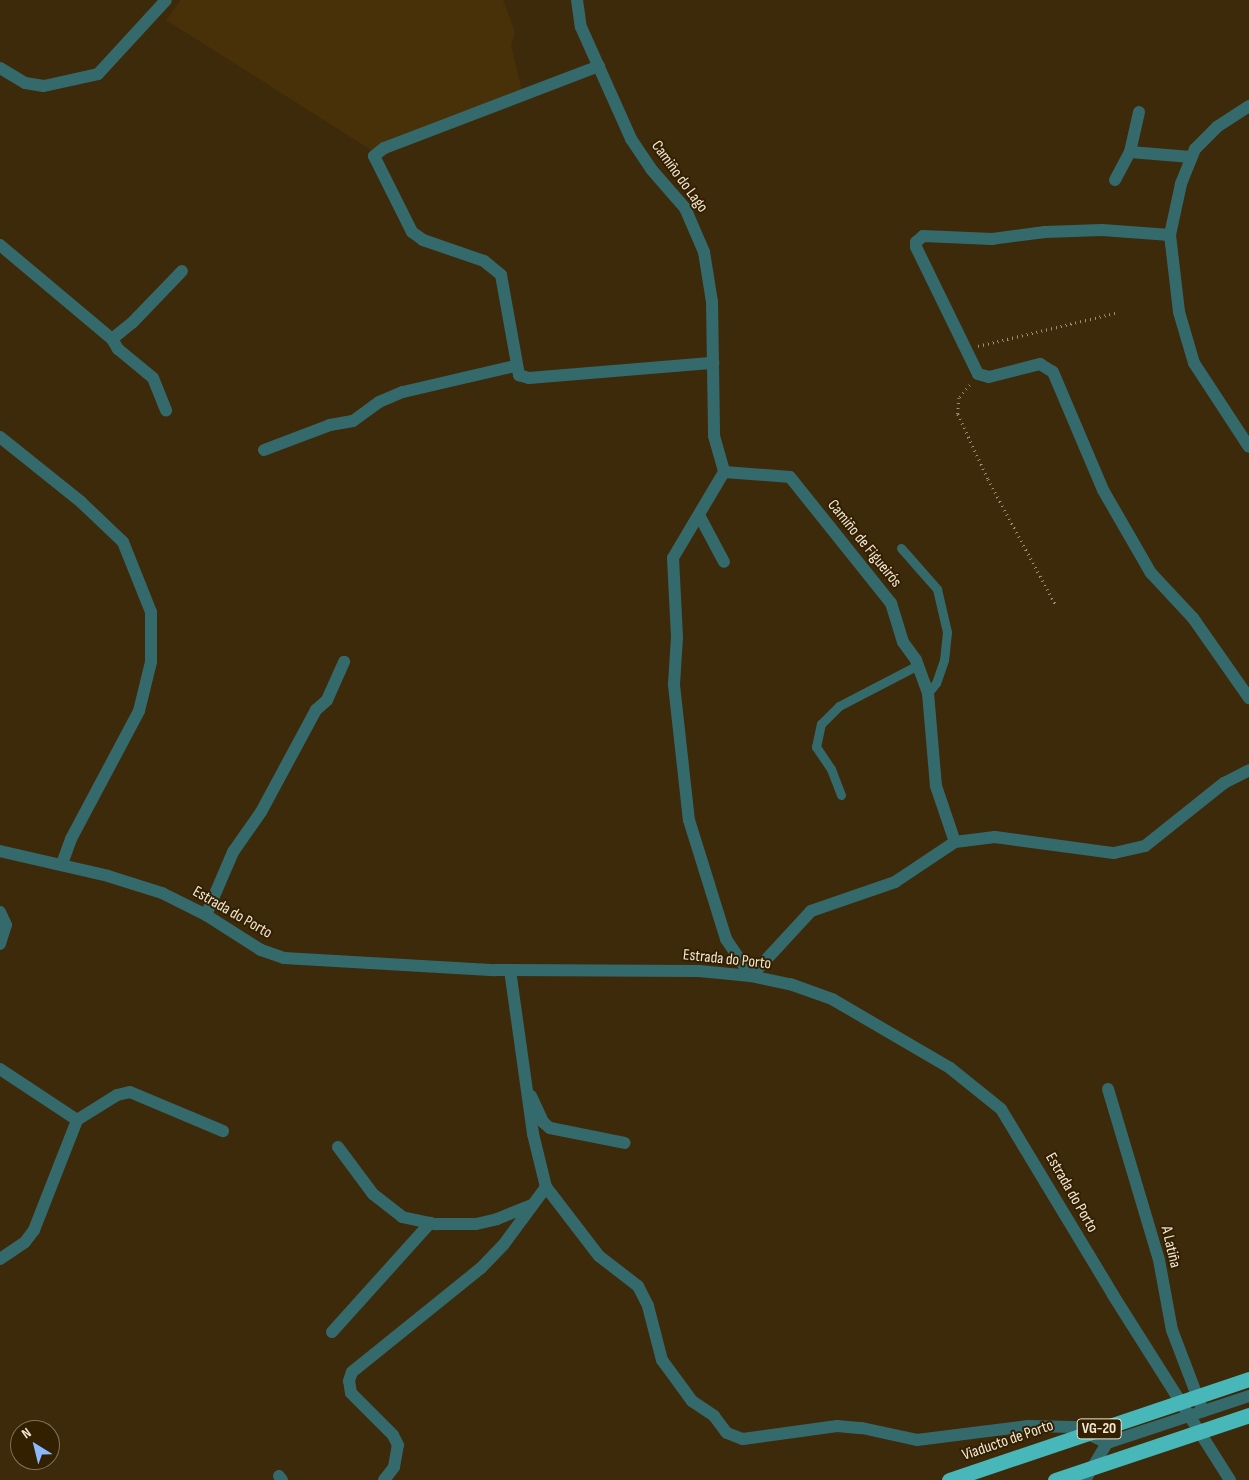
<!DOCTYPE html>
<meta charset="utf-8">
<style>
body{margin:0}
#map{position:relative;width:1249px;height:1480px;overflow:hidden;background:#3d2a0a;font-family:"Sofia Sans Condensed",sans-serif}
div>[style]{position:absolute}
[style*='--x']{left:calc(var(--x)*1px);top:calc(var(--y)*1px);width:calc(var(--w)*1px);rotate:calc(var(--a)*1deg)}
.built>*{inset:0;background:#483108}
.path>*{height:2.5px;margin-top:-1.25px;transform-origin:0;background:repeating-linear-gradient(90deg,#9e8f77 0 1px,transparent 0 5px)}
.service>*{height:9px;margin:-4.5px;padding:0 4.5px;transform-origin:4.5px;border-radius:4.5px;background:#356a6c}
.minor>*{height:12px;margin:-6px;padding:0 6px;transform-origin:6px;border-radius:6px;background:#356a6c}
.tertiary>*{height:12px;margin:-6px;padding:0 6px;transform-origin:6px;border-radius:6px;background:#356a6c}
.motorway>*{height:15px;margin:-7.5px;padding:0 7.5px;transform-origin:7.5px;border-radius:7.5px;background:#47b7ba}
span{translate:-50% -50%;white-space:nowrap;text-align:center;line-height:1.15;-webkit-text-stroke:4px #322001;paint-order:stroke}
.shield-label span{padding:1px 4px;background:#322001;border:1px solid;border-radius:4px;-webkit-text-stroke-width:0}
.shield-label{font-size:15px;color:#f2e7d5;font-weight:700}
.street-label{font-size:16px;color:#f2e7d5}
.north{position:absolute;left:10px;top:1420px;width:50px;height:50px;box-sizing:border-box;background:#322001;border:1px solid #7f7056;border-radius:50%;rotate:324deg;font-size:14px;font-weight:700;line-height:20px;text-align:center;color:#f2e7d5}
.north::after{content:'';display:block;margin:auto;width:18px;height:22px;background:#8cb9fc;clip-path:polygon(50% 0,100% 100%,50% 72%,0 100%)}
</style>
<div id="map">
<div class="built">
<div style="clip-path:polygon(181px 0,503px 0,515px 32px,511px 45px,522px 91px,371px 150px,166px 20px)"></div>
</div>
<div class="path">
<div style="--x:978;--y:346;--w:141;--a:-13.5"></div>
<div style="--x:970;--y:385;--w:17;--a:130"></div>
<div style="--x:959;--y:398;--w:16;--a:94"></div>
<div style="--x:958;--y:414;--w:72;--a:65.2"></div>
<div style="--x:988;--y:479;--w:145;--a:61.7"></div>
</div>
<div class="service">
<div style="--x:901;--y:548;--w:55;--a:48.7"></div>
<div style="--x:937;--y:589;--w:44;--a:76.9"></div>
<div style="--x:947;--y:632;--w:28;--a:96"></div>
<div style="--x:944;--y:660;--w:24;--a:109"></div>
<div style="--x:936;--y:683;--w:13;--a:129"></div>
<div style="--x:841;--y:795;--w:28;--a:-111"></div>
<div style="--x:831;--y:769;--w:27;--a:-124"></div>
<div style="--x:816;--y:747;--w:24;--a:-78"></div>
<div style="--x:821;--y:724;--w:25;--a:-45"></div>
<div style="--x:839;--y:706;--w:89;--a:-27.4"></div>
</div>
<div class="minor">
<div style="--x:577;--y:0;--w:27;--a:82"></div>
<div style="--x:581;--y:27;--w:123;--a:65.9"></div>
<div style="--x:631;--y:139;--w:36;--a:56"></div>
<div style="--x:651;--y:169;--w:52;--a:48.9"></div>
<div style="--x:685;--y:208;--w:48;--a:66.6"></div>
<div style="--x:704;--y:252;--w:51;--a:80.9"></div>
<div style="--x:712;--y:302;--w:134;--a:89.1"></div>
<div style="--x:714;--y:436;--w:37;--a:74"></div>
<div style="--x:599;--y:66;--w:230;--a:159.1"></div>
<div style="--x:384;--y:148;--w:13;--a:141"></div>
<div style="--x:374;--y:156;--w:85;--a:63.4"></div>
<div style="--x:412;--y:232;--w:14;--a:36"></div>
<div style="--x:423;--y:240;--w:65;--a:19"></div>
<div style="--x:484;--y:261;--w:22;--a:39"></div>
<div style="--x:501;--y:275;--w:102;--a:79.8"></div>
<div style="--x:519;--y:375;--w:10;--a:17"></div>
<div style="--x:529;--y:378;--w:185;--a:-4.7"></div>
<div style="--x:0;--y:68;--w:29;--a:31"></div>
<div style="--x:25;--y:83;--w:19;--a:9"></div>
<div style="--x:44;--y:86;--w:55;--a:-12.5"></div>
<div style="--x:98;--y:74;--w:100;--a:-47.4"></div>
<div style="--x:1249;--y:106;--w:38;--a:147"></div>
<div style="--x:1217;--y:127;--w:31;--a:135"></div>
<div style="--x:1195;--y:149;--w:38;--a:112"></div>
<div style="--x:1181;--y:184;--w:52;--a:102.2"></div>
<div style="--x:1170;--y:235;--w:78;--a:83.3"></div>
<div style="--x:1179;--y:312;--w:53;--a:73.6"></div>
<div style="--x:1194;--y:363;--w:100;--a:56.8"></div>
<div style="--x:1130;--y:152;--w:61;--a:4.7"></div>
<div style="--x:1115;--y:180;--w:32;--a:-62"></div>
<div style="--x:1130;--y:152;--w:41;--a:-77.3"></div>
<div style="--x:1170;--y:235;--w:68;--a:-175.8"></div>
<div style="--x:1102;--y:230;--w:57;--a:178"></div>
<div style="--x:1045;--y:232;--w:53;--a:172.5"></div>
<div style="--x:992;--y:239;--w:69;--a:-177.5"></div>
<div style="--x:923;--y:236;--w:9;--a:139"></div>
<div style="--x:916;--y:242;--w:5;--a:90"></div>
<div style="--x:916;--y:247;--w:141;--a:64"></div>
<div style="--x:978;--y:374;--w:11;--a:15"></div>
<div style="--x:989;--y:377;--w:53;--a:-14.3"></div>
<div style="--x:1040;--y:364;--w:15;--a:32"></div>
<div style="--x:1053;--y:372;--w:128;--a:67"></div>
<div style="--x:1103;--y:490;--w:96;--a:60"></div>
<div style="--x:1151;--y:573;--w:62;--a:47"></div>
<div style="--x:1193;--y:618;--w:98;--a:55"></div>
<div style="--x:0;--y:245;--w:146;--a:40"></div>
<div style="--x:112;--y:339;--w:26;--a:-39"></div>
<div style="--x:132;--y:323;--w:72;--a:-46.1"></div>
<div style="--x:112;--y:339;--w:12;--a:59"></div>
<div style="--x:118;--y:349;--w:45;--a:39.6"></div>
<div style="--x:153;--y:378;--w:35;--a:68"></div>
<div style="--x:0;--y:437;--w:104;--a:38.7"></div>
<div style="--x:81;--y:502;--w:58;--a:43.6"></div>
<div style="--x:123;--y:542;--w:75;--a:68.2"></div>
<div style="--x:151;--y:612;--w:50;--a:90"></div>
<div style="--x:151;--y:662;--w:50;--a:103.8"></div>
<div style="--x:139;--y:711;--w:145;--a:118"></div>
<div style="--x:71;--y:839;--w:27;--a:110"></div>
<div style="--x:264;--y:450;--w:71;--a:-20.7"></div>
<div style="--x:330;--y:425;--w:23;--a:-10"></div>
<div style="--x:353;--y:421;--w:32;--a:-36"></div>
<div style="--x:379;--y:402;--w:26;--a:-23"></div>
<div style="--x:403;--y:392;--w:115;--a:-13.1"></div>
<div style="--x:724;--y:472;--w:100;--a:120.7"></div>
<div style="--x:673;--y:558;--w:79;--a:87.1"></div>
<div style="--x:677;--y:637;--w:48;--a:93.6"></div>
<div style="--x:674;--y:685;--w:136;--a:83.7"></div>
<div style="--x:689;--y:820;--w:125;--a:72.7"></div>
<div style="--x:726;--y:939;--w:45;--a:56"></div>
<div style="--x:751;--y:976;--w:88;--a:-47.3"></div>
<div style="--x:811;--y:911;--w:89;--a:-19"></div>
<div style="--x:895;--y:882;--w:72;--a:-33.7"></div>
<div style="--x:955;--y:842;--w:40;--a:-7.1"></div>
<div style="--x:995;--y:837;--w:120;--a:7.7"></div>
<div style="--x:1114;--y:853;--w:32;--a:-13"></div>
<div style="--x:1145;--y:846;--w:101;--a:-38.6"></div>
<div style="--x:1224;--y:783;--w:28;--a:-27"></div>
<div style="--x:724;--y:472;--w:66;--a:4.3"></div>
<div style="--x:790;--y:477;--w:161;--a:51.3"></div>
<div style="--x:891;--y:603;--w:41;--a:72.9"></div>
<div style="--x:903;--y:642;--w:22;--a:54"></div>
<div style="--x:916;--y:660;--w:35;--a:70"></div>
<div style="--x:928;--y:693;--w:93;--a:85.1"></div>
<div style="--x:936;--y:786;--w:59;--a:71.3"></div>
<div style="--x:699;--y:515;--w:53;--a:62"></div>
<div style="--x:0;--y:912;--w:14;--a:65"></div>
<div style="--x:6;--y:925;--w:20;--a:108"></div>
<div style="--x:206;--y:915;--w:69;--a:-66.8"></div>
<div style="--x:233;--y:852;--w:49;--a:-55"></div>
<div style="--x:261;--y:812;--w:116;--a:-61.7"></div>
<div style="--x:316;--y:710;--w:15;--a:-42"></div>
<div style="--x:327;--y:700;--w:42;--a:-65.9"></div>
<div style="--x:510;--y:970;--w:166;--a:82"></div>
<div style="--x:533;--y:1134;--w:55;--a:76.2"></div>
<div style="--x:546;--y:1187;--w:87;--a:52.5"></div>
<div style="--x:599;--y:1256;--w:49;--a:37.6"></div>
<div style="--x:638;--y:1286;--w:22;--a:63"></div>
<div style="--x:648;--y:1306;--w:56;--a:75.5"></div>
<div style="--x:662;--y:1360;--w:51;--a:53.8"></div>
<div style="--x:692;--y:1401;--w:27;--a:34"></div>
<div style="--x:714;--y:1416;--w:21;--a:53"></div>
<div style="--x:727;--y:1433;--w:17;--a:21"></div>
<div style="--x:743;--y:1439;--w:95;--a:-7.9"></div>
<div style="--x:837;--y:1426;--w:25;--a:5"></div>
<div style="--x:862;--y:1428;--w:56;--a:12.3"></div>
<div style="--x:917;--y:1440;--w:112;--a:-7.2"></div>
<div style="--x:1028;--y:1426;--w:46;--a:1.2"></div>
<div style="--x:1074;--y:1427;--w:37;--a:26"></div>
<div style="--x:0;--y:1069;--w:92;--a:33.5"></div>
<div style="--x:1108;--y:1089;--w:178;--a:73.4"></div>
<div style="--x:1159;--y:1260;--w:71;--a:79.5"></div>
<div style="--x:1172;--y:1330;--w:87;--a:69.1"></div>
<div style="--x:531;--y:1096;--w:29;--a:65"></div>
<div style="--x:543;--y:1122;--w:9;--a:41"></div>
<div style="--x:550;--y:1128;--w:76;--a:11.3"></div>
<div style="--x:338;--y:1147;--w:59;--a:53.3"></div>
<div style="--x:373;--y:1194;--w:37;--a:38"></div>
<div style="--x:402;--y:1217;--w:35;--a:12"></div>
<div style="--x:436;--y:1224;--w:40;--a:0"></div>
<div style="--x:476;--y:1224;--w:22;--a:-13"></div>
<div style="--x:497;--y:1219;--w:38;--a:-22"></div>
<div style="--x:0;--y:1259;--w:30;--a:-34"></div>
<div style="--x:25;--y:1242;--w:15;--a:-53"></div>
<div style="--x:34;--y:1230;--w:118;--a:-68.6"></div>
<div style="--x:77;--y:1120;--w:47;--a:-32"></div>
<div style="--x:117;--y:1095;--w:13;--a:-13"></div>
<div style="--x:130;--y:1092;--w:101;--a:22.8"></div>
<div style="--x:332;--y:1332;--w:147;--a:-48"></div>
<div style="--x:279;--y:1476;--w:5;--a:53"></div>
<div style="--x:384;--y:1480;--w:16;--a:-52"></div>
<div style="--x:394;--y:1467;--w:22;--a:-80"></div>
<div style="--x:398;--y:1445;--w:11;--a:-117"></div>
<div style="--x:393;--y:1435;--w:59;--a:-135"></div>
<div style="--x:351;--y:1393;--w:12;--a:-99"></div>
<div style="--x:349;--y:1381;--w:9;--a:-72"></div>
<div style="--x:352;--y:1372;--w:166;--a:-38.9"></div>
<div style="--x:481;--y:1268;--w:33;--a:-46"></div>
<div style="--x:504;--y:1244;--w:71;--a:-53.6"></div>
<div style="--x:1085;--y:1480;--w:43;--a:-59.3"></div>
<div style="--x:1107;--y:1443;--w:150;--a:-18.3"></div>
</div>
<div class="tertiary">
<div style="--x:0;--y:851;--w:111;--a:13"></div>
<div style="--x:108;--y:876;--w:57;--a:17.5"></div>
<div style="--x:162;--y:893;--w:49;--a:26.6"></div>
<div style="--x:206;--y:915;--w:65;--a:32.5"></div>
<div style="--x:261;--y:950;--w:24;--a:19"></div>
<div style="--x:284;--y:958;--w:211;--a:3.3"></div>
<div style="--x:495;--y:970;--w:204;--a:0.3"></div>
<div style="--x:699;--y:971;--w:52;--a:5.5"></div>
<div style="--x:751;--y:976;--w:40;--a:12"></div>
<div style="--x:790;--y:984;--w:45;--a:19.7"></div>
<div style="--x:832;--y:999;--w:137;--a:30.3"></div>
<div style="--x:950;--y:1068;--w:65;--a:38.8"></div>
<div style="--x:1001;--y:1109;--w:217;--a:58.9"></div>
<div style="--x:1113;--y:1295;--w:219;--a:57.7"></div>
</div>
<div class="motorway">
<div style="--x:949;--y:1480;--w:317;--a:-18.6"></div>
<div style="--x:1055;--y:1480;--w:205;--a:-18.5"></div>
</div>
<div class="shield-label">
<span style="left:1099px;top:1429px">VG-20</span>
</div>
<div class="street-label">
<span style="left:679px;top:177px;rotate:54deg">Camiño do Lago</span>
<span style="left:864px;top:544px;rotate:51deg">Camiño de Figueirós</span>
<span style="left:232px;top:913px;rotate:30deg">Estrada do Porto</span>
<span style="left:727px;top:960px;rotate:6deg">Estrada do Porto</span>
<span style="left:1071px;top:1193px;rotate:60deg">Estrada do Porto</span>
<span style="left:1170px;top:1247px;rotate:77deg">A Latiña</span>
<span style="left:1008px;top:1441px;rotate:-19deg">Viaducto de Porto</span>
</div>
<div class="north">N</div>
</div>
